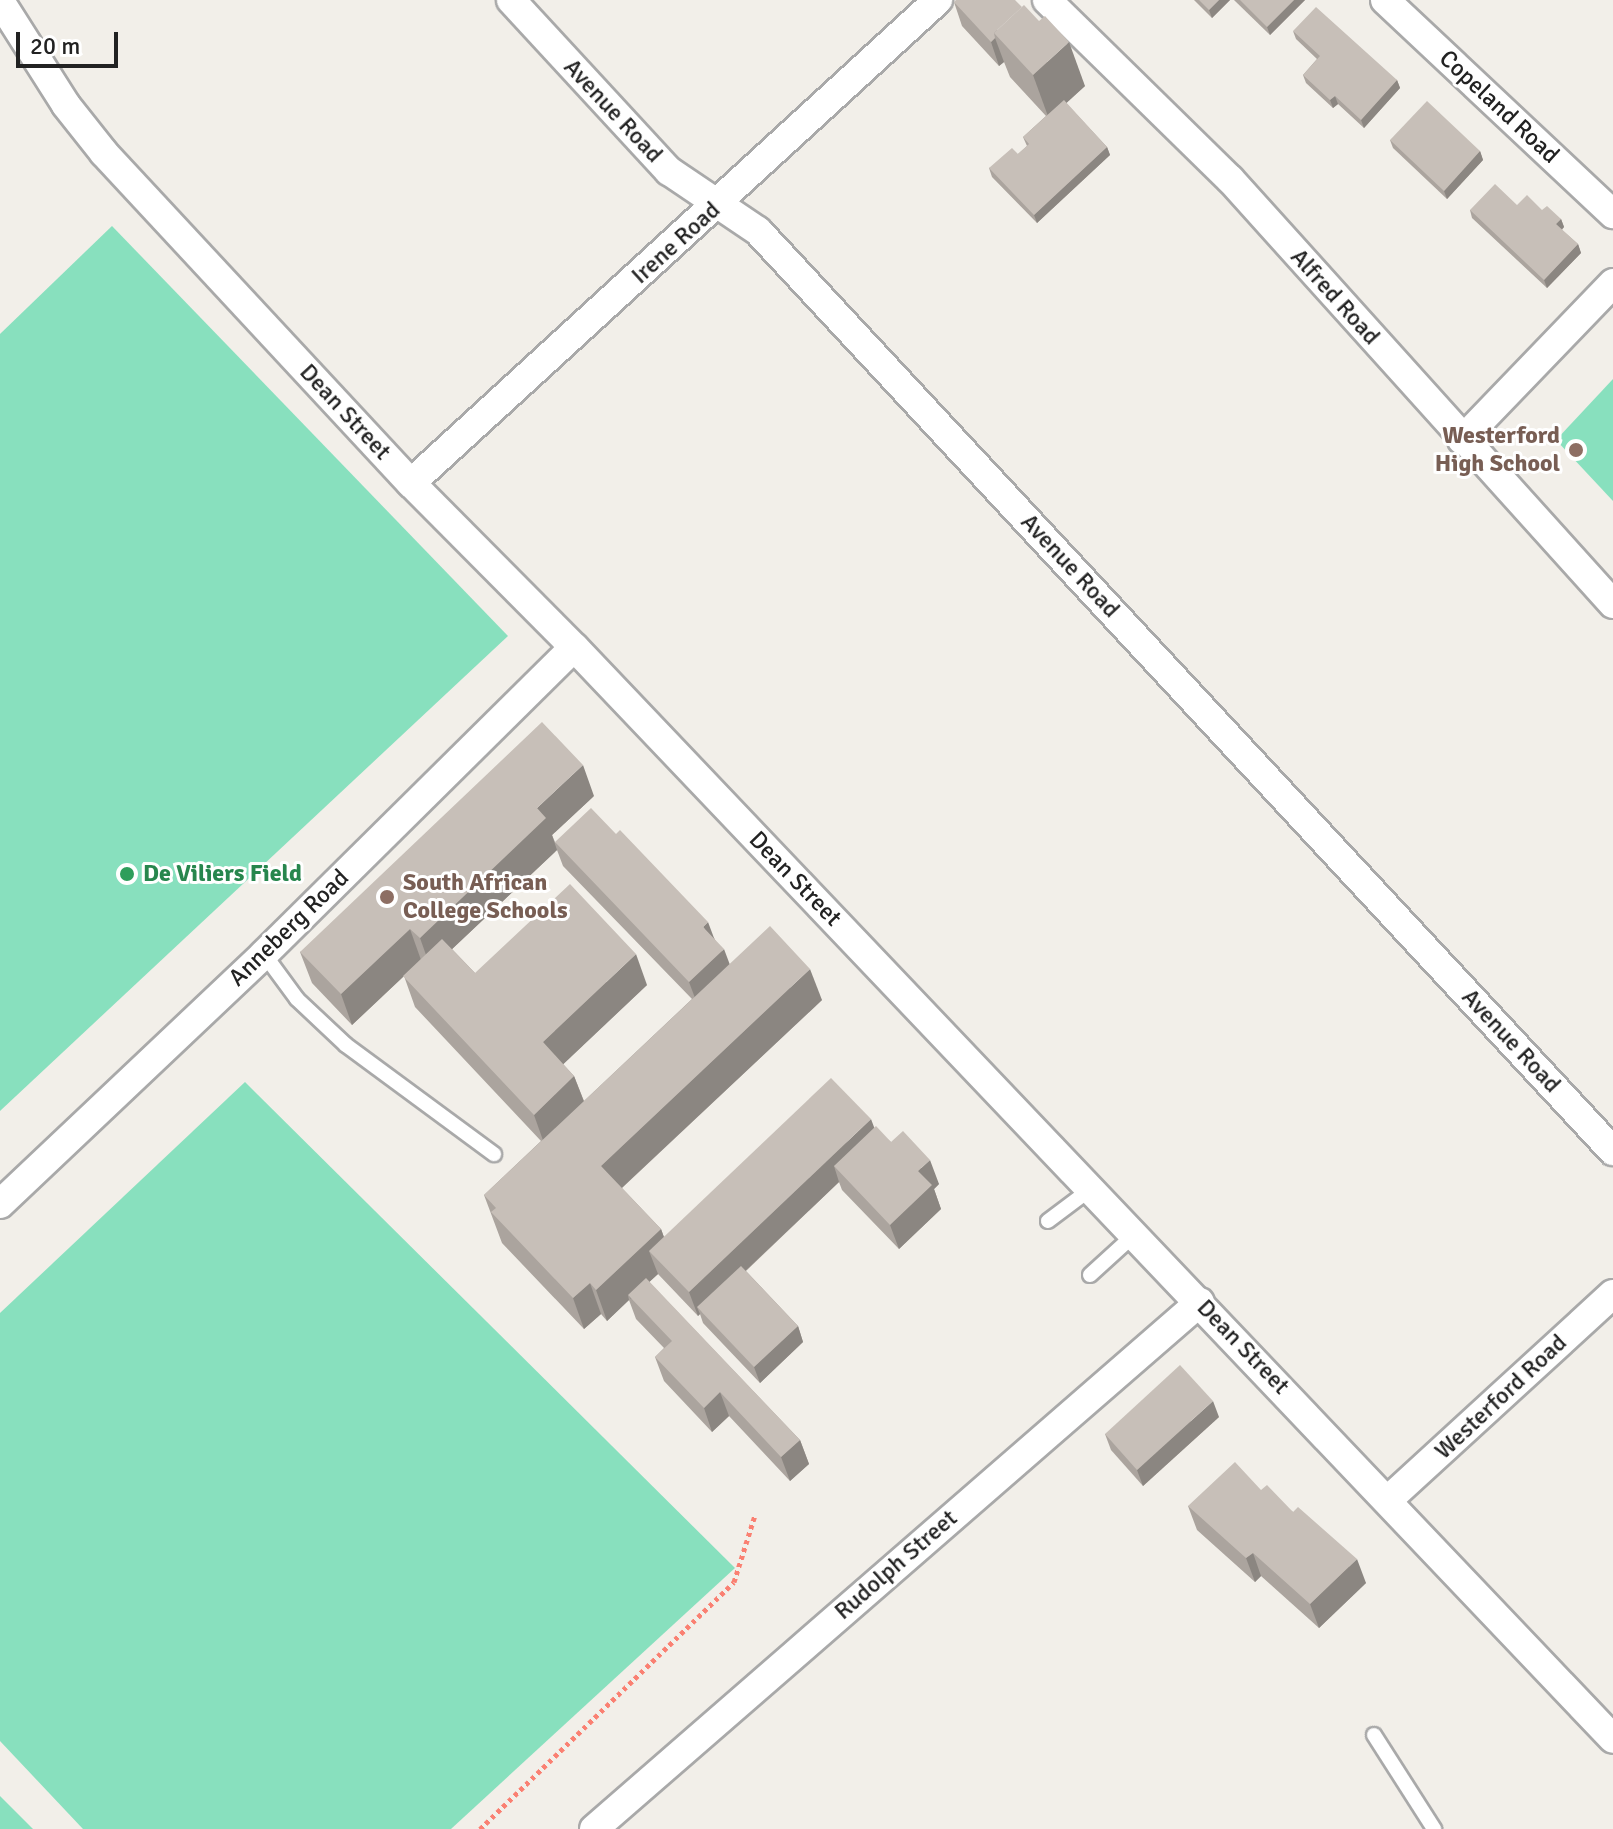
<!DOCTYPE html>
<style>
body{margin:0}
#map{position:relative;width:1613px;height:1829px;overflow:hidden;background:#f2efe9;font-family:Signika,sans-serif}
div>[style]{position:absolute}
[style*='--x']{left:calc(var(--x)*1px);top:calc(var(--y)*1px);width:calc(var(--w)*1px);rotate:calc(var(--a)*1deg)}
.pitch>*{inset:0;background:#88e0be}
.path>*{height:5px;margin-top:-2.5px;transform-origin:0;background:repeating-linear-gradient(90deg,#fa8072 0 4px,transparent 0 8px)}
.roads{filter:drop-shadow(2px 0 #a9a9a9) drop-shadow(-2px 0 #a9a9a9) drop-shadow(0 2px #a9a9a9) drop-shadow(0 -2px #a9a9a9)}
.service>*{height:14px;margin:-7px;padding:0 7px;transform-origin:7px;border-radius:7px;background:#fff}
.minor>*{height:28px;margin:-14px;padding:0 14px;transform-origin:14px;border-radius:14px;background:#fff}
.wall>*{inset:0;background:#aba49e}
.shaded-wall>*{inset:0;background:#8b8681}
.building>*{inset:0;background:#c7bfb8}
.dots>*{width:22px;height:22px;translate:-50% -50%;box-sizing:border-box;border:4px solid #fff;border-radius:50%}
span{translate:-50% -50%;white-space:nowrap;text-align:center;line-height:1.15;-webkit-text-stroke:6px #fff;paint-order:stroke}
.street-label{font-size:24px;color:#222}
.education-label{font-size:24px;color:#785e54;font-weight:700}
.right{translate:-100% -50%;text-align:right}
.left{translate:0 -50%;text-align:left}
.leisure-label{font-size:24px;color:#27864d;font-weight:700}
.scale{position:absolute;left:16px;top:32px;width:102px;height:36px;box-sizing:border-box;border:4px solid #222;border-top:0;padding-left:10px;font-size:24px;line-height:28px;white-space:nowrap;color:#222;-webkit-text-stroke:6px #fff;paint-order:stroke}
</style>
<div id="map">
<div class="pitch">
<div style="clip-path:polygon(112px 226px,508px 636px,0 1111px,0 334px)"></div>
<div style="clip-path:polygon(1613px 379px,1613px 501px,1556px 440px)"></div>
<div style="clip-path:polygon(245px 1082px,735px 1568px,451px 1829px,83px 1829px,0 1741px,0 1313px)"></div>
<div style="clip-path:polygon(0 1796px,33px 1829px,0 1829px)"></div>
</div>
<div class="path">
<div style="--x:480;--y:1829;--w:354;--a:-44.2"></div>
<div style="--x:734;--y:1582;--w:70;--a:-72.6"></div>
</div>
<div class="roads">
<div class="service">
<div style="--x:264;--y:954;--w:56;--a:53.7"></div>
<div style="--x:297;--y:999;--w:67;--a:43.2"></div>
<div style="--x:346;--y:1045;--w:184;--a:36.4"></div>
<div style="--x:1048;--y:1221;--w:55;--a:-36.9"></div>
<div style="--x:1090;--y:1275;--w:59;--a:-42.3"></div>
<div style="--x:1374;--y:1735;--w:112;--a:57.4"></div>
</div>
<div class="minor">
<div style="--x:511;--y:0;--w:233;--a:47.3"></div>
<div style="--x:669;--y:171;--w:107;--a:34"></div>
<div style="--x:758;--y:231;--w:1256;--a:47.1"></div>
<div style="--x:1047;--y:0;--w:256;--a:44.4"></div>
<div style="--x:1230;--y:179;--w:572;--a:47.98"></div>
<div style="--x:1385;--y:0;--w:313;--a:43.2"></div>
<div style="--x:0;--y:1;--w:123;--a:57.6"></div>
<div style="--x:66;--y:105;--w:61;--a:51.6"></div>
<div style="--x:104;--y:153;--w:451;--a:47.1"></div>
<div style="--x:411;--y:483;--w:231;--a:45.2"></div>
<div style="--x:574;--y:647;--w:1507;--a:46.42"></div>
<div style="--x:1462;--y:440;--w:218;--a:-46.1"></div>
<div style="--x:411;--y:483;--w:715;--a:-42.51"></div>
<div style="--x:0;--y:1204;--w:364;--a:-43.4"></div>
<div style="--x:264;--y:954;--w:436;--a:-44.7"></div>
<div style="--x:1388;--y:1500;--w:305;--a:-42.5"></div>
<div style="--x:594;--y:1829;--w:803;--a:-41.01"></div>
</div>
</div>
<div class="wall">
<div style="clip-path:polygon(1194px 0,1230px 0,1212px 18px)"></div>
<div style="clip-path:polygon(1234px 0,1305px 0,1270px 35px)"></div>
<div style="clip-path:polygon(954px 2px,1085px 86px,1066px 103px,1107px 147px,1110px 155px,1037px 223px,992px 177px,989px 168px,1018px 154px,1027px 146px,1023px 137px,1046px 116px,1010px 77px,1004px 62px,999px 66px,962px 26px)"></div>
<div style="clip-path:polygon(1293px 31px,1397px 80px,1400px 88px,1364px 128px,1338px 104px,1333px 108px,1306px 83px,1303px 75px,1317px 59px,1296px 39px)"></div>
<div style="clip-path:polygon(1390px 140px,1480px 151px,1483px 160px,1447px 199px,1393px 148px)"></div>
<div style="clip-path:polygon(1517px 205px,1561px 219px,1564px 227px,1562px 230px,1578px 244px,1581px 253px,1547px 288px,1472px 218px,1470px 210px)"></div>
<div style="clip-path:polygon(evenodd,594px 796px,552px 835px,555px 842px,714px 938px,729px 964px,822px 1000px,622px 1188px,661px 1229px,664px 1237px,874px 1128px,891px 1142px,939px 1184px,934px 1189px,941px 1209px,899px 1249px,842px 1190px,839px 1182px,746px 1271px,798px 1326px,803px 1342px,760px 1383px,703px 1323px,700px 1314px,698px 1316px,658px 1274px,649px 1282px,800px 1440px,809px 1464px,790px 1481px,729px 1416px,712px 1432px,664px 1381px,655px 1357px,664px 1348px,636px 1319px,629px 1300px,607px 1321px,601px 1314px,584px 1329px,502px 1243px,484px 1195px,541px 1141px,415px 1007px,404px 976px,352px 1025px,312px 983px,300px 952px,594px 796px,557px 850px,563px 866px,692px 999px,584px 1101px,574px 1076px,563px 1064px,647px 985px,475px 973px,452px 949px,557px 850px)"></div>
<div style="clip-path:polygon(1219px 1417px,1143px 1486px,1111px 1450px,1105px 1434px)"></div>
<div style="clip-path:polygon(1261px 1490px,1293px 1512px,1366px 1583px,1319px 1628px,1261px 1576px,1255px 1582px,1197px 1530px,1188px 1506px)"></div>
</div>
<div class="shaded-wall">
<div style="clip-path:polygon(1219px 0,1230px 0,1212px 18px,1209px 10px)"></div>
<div style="clip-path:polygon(1294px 0,1305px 0,1270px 35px,1267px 27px)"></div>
<div style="clip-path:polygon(995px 38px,1004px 62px,999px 66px,991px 42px)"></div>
<div style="clip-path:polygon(1069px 42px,1085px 86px,1049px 119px,1033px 75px)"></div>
<div style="clip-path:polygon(1397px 80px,1400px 88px,1364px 128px,1361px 120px)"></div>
<div style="clip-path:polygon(1335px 96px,1338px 104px,1333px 108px,1330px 100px)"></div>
<div style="clip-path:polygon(1107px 147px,1110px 155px,1037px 223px,1034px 215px)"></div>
<div style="clip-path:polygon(1480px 151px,1483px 160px,1447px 199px,1444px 191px)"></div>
<div style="clip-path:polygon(1561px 219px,1564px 227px,1559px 232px,1556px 224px)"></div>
<div style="clip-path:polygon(1578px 244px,1581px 253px,1547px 288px,1544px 280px)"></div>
<div style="clip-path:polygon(583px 765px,594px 796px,552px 835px,557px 850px,431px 969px,420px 938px,537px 808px)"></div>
<div style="clip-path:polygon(708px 922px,717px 946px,703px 927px)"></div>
<div style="clip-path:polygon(410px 929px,421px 960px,352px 1025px,341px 994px)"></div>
<div style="clip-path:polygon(724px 949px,733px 973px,698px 1006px,689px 982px)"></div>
<div style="clip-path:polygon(636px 954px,647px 985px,554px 1073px,543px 1042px)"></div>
<div style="clip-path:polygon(810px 969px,822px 1000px,612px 1197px,601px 1166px)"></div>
<div style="clip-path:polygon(574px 1076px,586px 1107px,545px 1146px,534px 1115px)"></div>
<div style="clip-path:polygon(871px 1119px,880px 1143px,834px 1166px,839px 1182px,702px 1312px,697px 1307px,700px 1314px,698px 1316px,689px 1292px)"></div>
<div style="clip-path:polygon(930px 1160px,939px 1184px,934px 1189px,941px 1209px,899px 1249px,890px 1225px,918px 1171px)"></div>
<div style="clip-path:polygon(661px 1229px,672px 1260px,649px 1251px,658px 1274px,631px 1299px,628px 1295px,629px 1300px,607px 1321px,596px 1290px)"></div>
<div style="clip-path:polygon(590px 1283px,601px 1314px,584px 1329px,573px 1298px)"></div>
<div style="clip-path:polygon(798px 1326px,803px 1342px,760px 1383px,754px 1367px)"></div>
<div style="clip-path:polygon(720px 1392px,729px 1416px,712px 1432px,704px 1408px)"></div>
<div style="clip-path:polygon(1213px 1401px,1219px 1417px,1143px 1486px,1137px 1470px)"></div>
<div style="clip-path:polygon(800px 1440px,809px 1464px,790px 1481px,781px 1457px)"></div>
<div style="clip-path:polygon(1253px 1553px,1261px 1576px,1255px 1582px,1246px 1558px)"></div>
<div style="clip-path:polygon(1357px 1559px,1366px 1583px,1319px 1628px,1310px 1604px)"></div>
</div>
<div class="building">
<div style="clip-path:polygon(956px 0,1015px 0,1022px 7px,994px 33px,995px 38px,991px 42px,954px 2px)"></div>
<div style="clip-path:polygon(1199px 0,1219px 0,1209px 10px)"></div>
<div style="clip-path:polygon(1240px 0,1294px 0,1267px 27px)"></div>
<div style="clip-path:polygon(1024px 5px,1039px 21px,1045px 16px,1069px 42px,1033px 75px,994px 33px)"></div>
<div style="clip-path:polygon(1316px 7px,1397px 80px,1361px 120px,1335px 96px,1330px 100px,1303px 75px,1320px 56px,1293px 31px)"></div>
<div style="clip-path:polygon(1064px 100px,1107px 147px,1034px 215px,989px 168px,1012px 148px,1018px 154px,1029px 144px,1023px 137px)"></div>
<div style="clip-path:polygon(1427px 101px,1480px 151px,1444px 191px,1390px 140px)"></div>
<div style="clip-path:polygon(1495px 184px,1517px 205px,1527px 195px,1542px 210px,1547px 206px,1561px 219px,1556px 224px,1578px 244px,1544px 280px,1470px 210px)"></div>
<div style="clip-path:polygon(542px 722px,583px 765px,537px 808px,546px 818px,420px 938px,410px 929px,341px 994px,300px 952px)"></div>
<div style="clip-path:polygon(591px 808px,616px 834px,620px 830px,708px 922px,703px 927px,724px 949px,689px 982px,555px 842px)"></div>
<div style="clip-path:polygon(570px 884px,636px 954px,543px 1042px,574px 1076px,534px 1115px,403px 976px,442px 939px,475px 973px)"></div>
<div style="clip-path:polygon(770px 926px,810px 969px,601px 1166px,661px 1229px,596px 1290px,590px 1283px,573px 1298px,491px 1212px,496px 1208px,484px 1195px)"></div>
<div style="clip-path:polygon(831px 1078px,871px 1119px,689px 1292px,649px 1251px)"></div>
<div style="clip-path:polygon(876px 1126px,891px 1142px,903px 1131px,930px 1160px,918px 1171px,932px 1185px,890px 1225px,834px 1166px)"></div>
<div style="clip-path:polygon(741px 1266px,798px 1326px,754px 1367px,697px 1307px)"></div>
<div style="clip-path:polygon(646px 1278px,800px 1440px,781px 1457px,720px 1392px,704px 1408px,655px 1357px,672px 1341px,628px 1295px)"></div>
<div style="clip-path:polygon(1180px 1365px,1213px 1401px,1137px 1470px,1105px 1434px)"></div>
<div style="clip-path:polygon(1235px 1462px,1261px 1490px,1267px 1485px,1293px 1512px,1298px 1507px,1357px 1559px,1310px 1604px,1253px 1553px,1246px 1558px,1188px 1506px)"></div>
</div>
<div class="dots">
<div style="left:1576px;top:450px;background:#8d6e63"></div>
<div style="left:127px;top:874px;background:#2e9e5b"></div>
<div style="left:387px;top:897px;background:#8d6e63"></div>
</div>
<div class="street-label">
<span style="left:1499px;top:107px;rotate:43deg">Copeland Road</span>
<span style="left:613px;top:111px;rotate:47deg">Avenue Road</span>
<span style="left:676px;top:243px;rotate:-42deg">Irene Road</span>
<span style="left:1335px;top:297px;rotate:48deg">Alfred Road</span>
<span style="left:345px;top:412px;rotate:47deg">Dean Street</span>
<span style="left:1070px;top:566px;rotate:47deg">Avenue Road</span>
<span style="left:795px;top:879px;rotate:46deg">Dean Street</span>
<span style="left:289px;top:928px;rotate:-44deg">Anneberg Road</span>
<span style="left:1511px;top:1041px;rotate:47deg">Avenue Road</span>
<span style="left:1243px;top:1347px;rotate:46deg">Dean Street</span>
<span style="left:1501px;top:1397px;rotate:-43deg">Westerford Road</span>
<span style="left:896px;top:1565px;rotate:-41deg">Rudolph Street</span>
</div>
<div class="education-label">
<span class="right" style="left:1560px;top:450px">Westerford<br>High School</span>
<span class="left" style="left:403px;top:897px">South African<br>College Schools</span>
</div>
<div class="leisure-label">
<span class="left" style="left:143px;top:874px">De Viliers Field</span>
</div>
<div class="scale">20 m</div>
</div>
